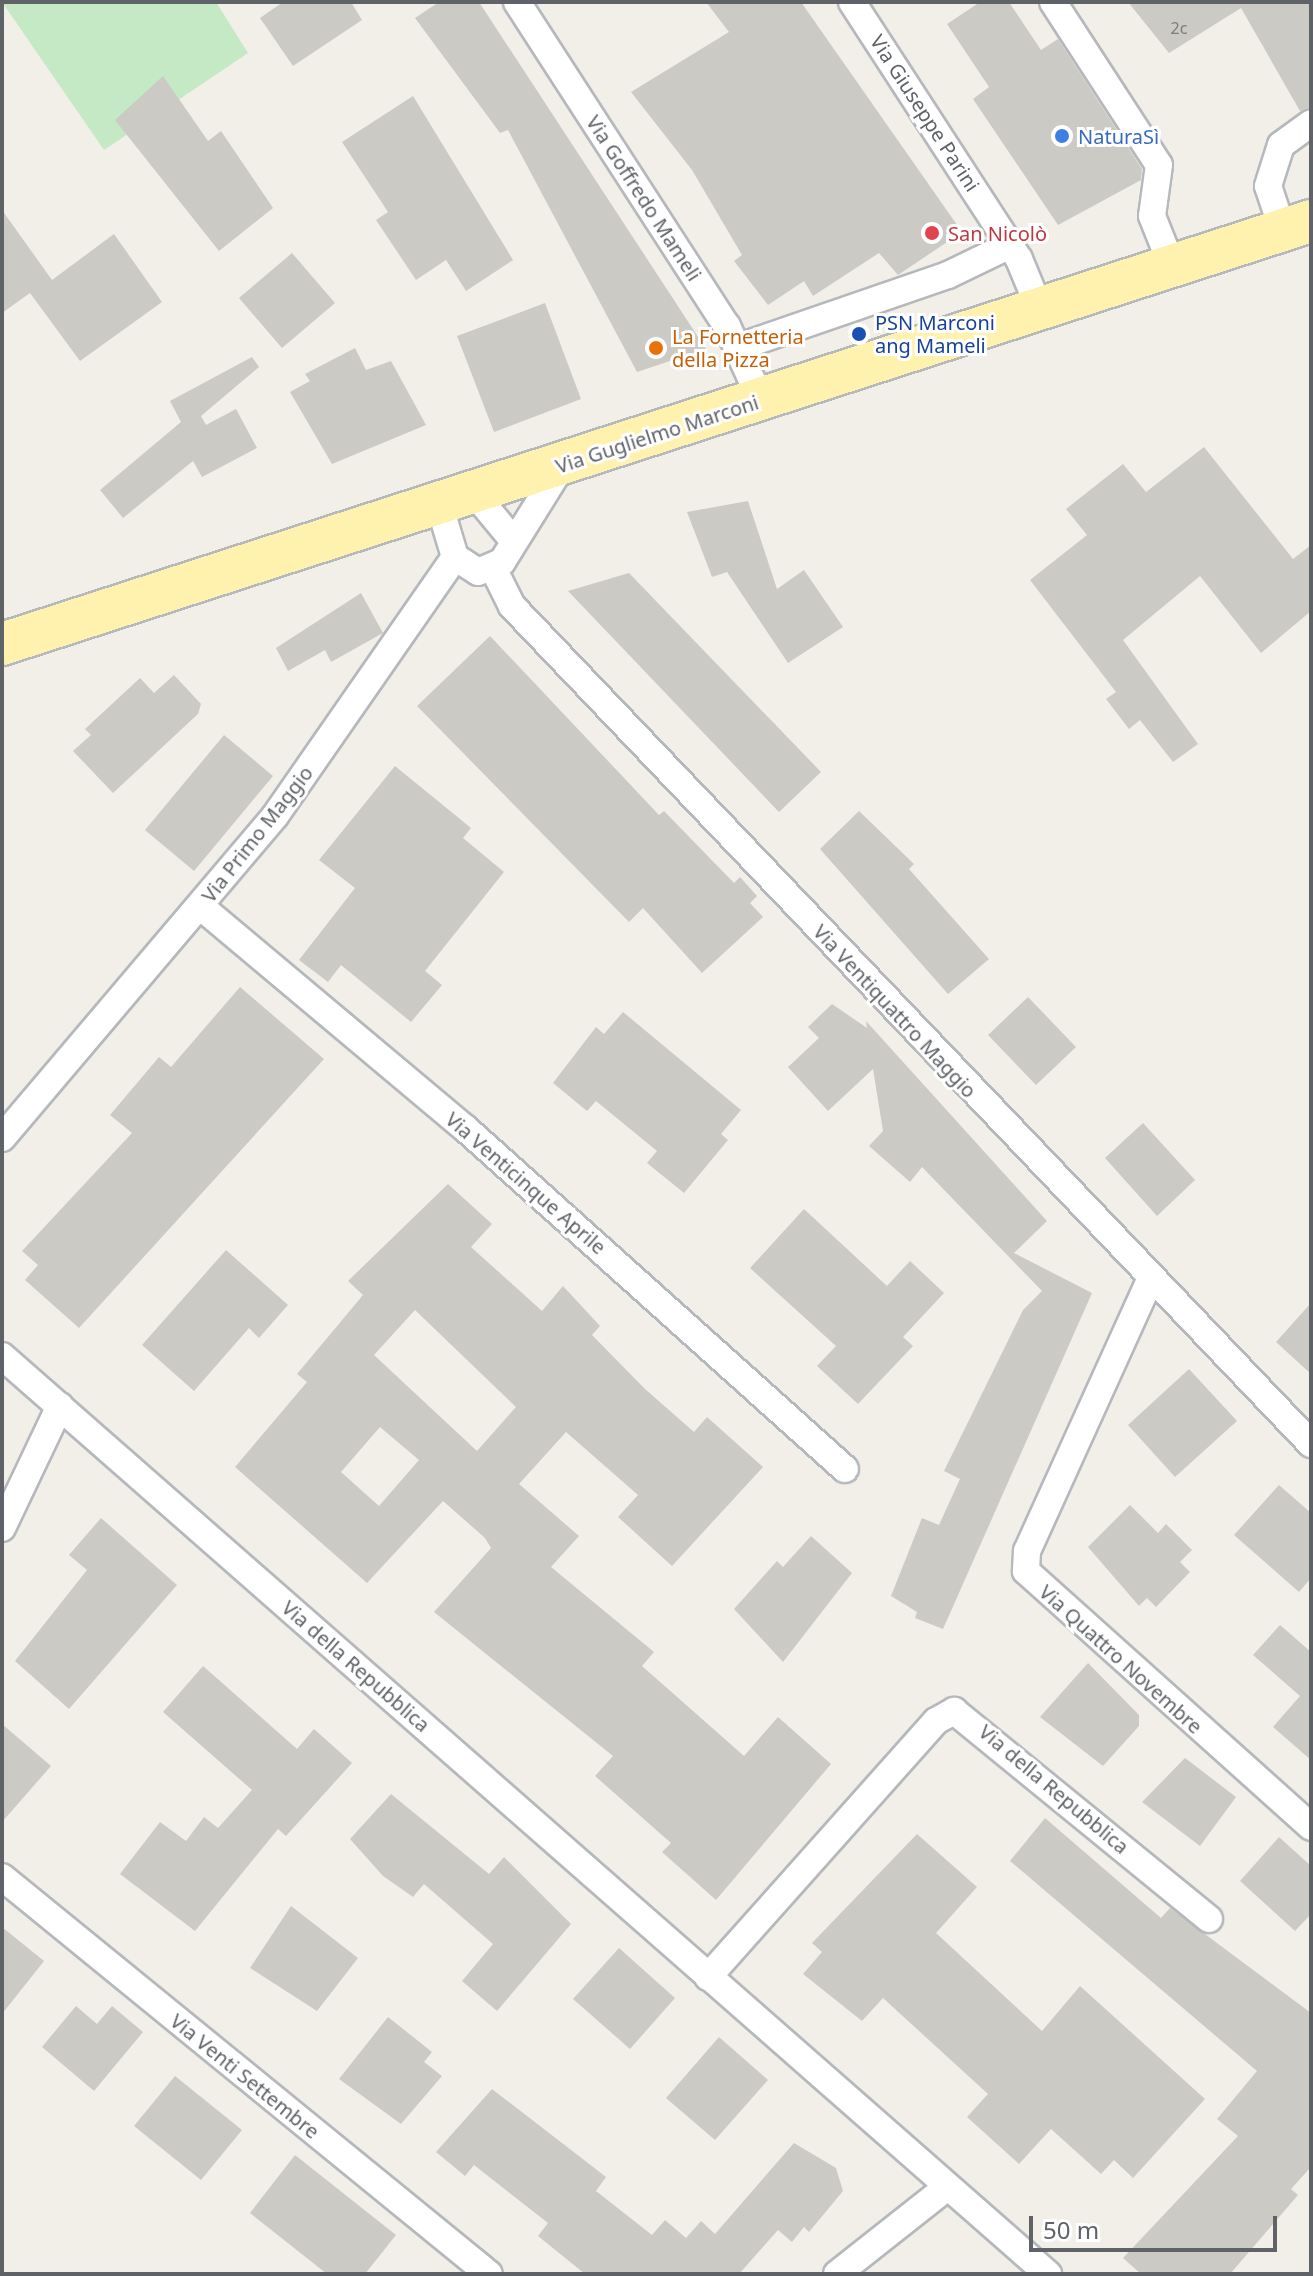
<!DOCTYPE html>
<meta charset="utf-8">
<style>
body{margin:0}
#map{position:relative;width:1313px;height:2276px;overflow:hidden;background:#f1efe8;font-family:"Noto Sans",sans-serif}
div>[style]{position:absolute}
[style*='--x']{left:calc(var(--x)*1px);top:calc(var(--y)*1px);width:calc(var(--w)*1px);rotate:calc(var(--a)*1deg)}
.green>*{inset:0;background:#c5e8c5}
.building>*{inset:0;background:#cccac5}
.roads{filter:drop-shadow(2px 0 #b5b8bc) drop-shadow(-2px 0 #b5b8bc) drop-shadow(0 2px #b5b8bc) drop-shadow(0 -2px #b5b8bc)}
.street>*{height:26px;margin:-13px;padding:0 13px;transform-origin:13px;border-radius:13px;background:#fff}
.primary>*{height:42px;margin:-21px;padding:0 21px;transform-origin:21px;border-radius:21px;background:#fff2af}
.dots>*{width:22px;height:22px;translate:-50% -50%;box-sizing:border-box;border:4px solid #fff;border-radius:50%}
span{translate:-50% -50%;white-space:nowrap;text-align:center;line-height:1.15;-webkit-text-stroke:6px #fff;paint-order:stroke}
.number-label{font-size:16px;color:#7a7d7f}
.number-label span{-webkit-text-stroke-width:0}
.street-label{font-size:20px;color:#5f6368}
.shop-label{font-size:20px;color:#366cbe}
.left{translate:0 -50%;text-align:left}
.health-label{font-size:20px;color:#be3a42}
.transit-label{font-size:20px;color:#164399}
.food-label{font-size:20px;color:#c56008}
.frame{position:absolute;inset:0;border:4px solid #5f6368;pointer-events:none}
.scale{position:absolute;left:1029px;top:2216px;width:248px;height:36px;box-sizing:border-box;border:4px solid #5f6368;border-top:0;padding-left:10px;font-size:24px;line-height:28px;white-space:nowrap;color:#5f6368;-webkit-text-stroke:6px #fff;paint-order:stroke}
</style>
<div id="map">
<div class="green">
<div style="clip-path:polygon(2px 2px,216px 2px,248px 53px,104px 150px)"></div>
</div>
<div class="building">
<div style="clip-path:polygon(283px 2px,351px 2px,362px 20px,293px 66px,260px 18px)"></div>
<div style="clip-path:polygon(439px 2px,479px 2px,706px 349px,637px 372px,508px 130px,500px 133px,415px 18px)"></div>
<div style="clip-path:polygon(706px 2px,801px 2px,962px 232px,898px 275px,879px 253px,813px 296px,804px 281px,768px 305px,734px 261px,742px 255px,692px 170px,631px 92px,729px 32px)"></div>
<div style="clip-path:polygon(980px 2px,1009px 2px,1041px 50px,1058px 39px,1142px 169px,1141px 180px,1058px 225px,973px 99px,989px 87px,947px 24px)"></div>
<div style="clip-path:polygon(1128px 2px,1311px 2px,1311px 107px,1300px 111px,1241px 8px,1169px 53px)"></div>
<div style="clip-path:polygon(163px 76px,208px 141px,221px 131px,273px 208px,219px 251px,115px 120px)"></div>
<div style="clip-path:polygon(413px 96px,513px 260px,466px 291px,446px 260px,416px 280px,376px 220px,388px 212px,342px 142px)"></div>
<div style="clip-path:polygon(2px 210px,52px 280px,114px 234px,162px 302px,80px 361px,30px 293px,2px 313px)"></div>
<div style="clip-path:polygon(292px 253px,335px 303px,282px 348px,239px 298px)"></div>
<div style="clip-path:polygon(545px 303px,581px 399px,494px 432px,457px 336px)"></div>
<div style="clip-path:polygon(355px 348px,366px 370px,391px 361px,426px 425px,332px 464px,290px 392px,310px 381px,305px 374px)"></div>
<div style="clip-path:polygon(252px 357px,259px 367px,201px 416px,206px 425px,236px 409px,257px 448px,202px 477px,193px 461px,123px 518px,100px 490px,181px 422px,170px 401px)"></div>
<div style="clip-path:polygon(1204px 447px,1293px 559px,1311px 545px,1311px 611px,1261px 653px,1200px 576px,1123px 640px,1198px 744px,1173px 762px,1140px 720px,1129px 729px,1106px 699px,1116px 692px,1030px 580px,1087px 535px,1066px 509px,1123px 464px,1146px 492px)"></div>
<div style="clip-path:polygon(748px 501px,777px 589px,804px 570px,843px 627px,788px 663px,727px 572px,712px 577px,687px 512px)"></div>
<div style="clip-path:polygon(629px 573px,821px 772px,779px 812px,568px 591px)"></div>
<div style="clip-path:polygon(361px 593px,383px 633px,331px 662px,325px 650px,288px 671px,276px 648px)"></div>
<div style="clip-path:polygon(490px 636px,659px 815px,664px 811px,734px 883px,740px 877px,757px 896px,750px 903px,763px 917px,702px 973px,643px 908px,629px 922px,417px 706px)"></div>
<div style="clip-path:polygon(174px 675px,201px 704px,198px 714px,113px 793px,73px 751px,91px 735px,85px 729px,140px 678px,154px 693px)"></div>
<div style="clip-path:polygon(224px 735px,273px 776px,194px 871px,145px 830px)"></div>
<div style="clip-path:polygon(395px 766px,471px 828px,463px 838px,504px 872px,425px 971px,442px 985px,411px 1022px,341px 965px,328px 982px,299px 960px,355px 888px,319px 860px)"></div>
<div style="clip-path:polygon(859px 811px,914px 864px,909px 869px,989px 959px,948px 994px,820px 849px)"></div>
<div style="clip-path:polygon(240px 987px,324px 1059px,79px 1328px,25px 1280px,38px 1265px,22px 1251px,132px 1133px,110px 1115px,159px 1057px,171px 1067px)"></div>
<div style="clip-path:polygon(1028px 997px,1076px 1047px,1036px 1085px,988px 1035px)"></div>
<div style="clip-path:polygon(832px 1004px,867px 1028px,866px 1021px,1047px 1221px,1014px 1253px,1092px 1293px,943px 1629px,915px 1618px,917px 1612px,891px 1596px,922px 1518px,939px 1525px,960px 1479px,944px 1471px,1023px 1310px,1042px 1291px,922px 1167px,910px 1182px,869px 1146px,883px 1131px,873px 1069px,828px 1111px,788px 1067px,819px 1038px,808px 1027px)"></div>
<div style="clip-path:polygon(623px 1012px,741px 1110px,721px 1134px,728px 1140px,684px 1193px,647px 1163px,657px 1151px,596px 1101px,587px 1111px,553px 1083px,596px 1027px,604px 1034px)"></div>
<div style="clip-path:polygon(1143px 1123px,1195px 1180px,1157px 1216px,1105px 1158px)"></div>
<div style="clip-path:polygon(evenodd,448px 1184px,492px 1224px,471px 1247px,542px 1311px,563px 1286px,600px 1326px,592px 1335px,645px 1389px,694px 1432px,707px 1417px,763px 1467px,672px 1566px,618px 1517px,638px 1495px,566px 1432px,519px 1484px,579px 1536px,551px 1567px,654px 1652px,642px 1666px,744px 1756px,778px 1717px,831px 1764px,716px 1900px,662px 1852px,671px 1843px,595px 1776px,613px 1756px,434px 1612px,491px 1548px,485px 1538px,443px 1501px,367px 1583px,235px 1467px,307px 1382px,297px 1374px,363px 1295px,348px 1281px,448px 1184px,415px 1310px,516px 1407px,477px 1451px,374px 1355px,415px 1310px,448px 1184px,380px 1427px,419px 1460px,379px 1506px,341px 1472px,380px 1427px)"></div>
<div style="clip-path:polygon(804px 1209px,887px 1286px,910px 1261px,944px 1293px,903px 1337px,913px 1346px,858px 1404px,817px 1366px,836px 1346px,750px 1268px)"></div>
<div style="clip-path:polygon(226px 1250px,288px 1305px,259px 1338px,249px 1328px,194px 1391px,142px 1345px)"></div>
<div style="clip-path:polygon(1311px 1303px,1311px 1374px,1276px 1342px)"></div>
<div style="clip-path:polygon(1189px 1369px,1237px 1421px,1175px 1477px,1128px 1425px)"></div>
<div style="clip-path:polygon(1279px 1485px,1311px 1513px,1311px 1578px,1299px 1592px,1234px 1535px)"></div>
<div style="clip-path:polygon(1130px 1505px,1158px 1533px,1166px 1524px,1192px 1550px,1180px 1562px,1190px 1572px,1156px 1607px,1147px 1598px,1139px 1606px,1088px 1547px)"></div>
<div style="clip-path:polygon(101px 1518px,177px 1585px,69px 1709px,15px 1661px,87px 1570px,69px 1555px)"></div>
<div style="clip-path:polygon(811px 1536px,852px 1573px,783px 1662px,734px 1609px,777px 1561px,783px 1567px)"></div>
<div style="clip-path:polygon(1280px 1625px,1311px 1652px,1311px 1760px,1273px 1727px,1300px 1696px,1253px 1655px)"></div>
<div style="clip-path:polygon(1088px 1663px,1139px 1715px,1139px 1726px,1103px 1766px,1040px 1717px)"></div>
<div style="clip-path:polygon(203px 1666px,297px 1749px,314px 1729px,352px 1763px,286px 1836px,278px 1829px,195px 1931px,120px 1874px,160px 1822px,186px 1841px,204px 1817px,218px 1828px,252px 1790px,163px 1712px)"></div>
<div style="clip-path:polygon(2px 1724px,51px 1766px,2px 1822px)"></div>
<div style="clip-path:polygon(1185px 1758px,1236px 1797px,1200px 1846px,1142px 1802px)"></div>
<div style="clip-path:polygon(391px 1794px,489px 1874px,504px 1857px,571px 1924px,497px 2011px,462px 1981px,493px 1944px,424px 1884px,413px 1897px,383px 1876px,350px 1839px)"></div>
<div style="clip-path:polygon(1045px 1818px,1161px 1918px,1170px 1908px,1311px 2013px,1311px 2167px,1291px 2189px,1298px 2195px,1230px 2274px,1141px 2274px,1123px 2258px,1238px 2136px,1217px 2119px,1257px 2071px,1010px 1861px)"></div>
<div style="clip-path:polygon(917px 1834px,977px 1887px,936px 1933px,1042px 2031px,1080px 1986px,1205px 2099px,1133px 2178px,1114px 2160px,1101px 2174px,1051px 2129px,1019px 2164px,967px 2117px,988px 2094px,883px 1998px,862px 2021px,803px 1974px,822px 1952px,812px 1943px)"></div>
<div style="clip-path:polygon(1279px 1837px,1311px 1866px,1311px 1914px,1295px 1931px,1240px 1881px)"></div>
<div style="clip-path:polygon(291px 1906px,358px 1958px,317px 2011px,250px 1968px)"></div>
<div style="clip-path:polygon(2px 1927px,44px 1961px,2px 2014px)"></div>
<div style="clip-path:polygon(619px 1948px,675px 1998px,630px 2049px,573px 1999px)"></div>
<div style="clip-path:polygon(76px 2006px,97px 2024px,112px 2006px,143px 2032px,94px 2091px,42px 2047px)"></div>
<div style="clip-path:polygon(388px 2017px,432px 2052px,424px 2062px,442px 2076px,401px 2124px,339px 2079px)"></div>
<div style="clip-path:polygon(719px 2037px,768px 2080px,715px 2140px,666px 2098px)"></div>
<div style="clip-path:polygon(175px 2076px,242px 2130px,201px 2180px,134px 2126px)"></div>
<div style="clip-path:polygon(492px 2089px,606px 2177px,596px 2191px,652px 2235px,665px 2220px,686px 2238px,701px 2221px,715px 2234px,794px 2143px,836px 2168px,843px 2191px,809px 2232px,804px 2227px,792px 2242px,778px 2230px,739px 2274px,585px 2274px,538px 2236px,548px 2223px,474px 2165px,465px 2176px,436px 2152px)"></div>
<div style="clip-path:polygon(295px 2155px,396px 2235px,365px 2274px,327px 2274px,250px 2213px)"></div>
</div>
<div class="roads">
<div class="street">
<div style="--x:517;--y:2;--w:386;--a:57.1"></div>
<div style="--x:727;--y:326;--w:81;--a:65.3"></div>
<div style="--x:852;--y:2;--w:306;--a:57"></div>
<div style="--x:1019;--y:259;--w:55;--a:67.6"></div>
<div style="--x:1053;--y:2;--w:194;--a:57"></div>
<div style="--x:1159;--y:165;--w:51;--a:97.8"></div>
<div style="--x:1152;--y:216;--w:54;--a:68.2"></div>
<div style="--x:1283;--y:231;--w:47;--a:-108.4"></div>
<div style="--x:1268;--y:186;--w:43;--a:-72.4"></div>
<div style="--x:1281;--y:145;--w:37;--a:-36"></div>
<div style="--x:739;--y:347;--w:221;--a:-19"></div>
<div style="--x:948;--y:275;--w:69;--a:-25.8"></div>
<div style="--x:474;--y:493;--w:60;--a:50.4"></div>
<div style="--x:455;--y:557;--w:27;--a:33"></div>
<div style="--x:478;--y:572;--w:26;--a:-23"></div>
<div style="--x:502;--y:562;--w:115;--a:-58.1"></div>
<div style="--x:493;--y:568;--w:42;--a:63.4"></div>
<div style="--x:512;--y:606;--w:1158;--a:46.36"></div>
<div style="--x:200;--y:906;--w:347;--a:40"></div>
<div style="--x:466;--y:1129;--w:509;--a:41.9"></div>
<div style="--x:2;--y:1138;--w:422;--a:-49.7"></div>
<div style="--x:275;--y:816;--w:315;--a:-55.2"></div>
<div style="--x:455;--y:557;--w:55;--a:-106.8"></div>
<div style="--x:1150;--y:1280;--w:298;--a:114.4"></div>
<div style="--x:1027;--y:1551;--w:20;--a:93"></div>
<div style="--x:1026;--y:1571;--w:383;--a:41.9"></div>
<div style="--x:2;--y:1356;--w:1392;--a:41.27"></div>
<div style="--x:2;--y:1528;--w:135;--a:-64.6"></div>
<div style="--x:2;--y:1877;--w:628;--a:39.19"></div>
<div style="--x:708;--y:1977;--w:343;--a:-48.3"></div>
<div style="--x:936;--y:1721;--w:21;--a:-29"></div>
<div style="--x:954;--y:1711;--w:329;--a:39.2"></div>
<div style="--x:837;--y:2274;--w:140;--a:-38.3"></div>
</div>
<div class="primary">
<div style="--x:2;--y:644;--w:1376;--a:-17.91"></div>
</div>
</div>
<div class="dots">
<div style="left:1062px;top:136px;background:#3f7fe0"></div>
<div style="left:932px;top:233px;background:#e0444e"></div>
<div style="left:859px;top:334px;background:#1a4fb4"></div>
<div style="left:656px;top:348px;background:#e8710a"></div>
</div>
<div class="number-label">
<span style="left:1179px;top:28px">2c</span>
</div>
<div class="street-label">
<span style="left:925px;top:113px;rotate:57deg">Via Giuseppe Parini</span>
<span style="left:644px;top:198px;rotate:57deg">Via Goffredo Mameli</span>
<span style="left:657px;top:434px;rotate:-18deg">Via Guglielmo Marconi</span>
<span style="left:257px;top:834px;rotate:-52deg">Via Primo Maggio</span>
<span style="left:895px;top:1011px;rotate:47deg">Via Ventiquattro Maggio</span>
<span style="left:526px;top:1183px;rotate:41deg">Via Venticinque Aprile</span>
<span style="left:1121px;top:1659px;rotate:42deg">Via Quattro Novembre</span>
<span style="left:356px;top:1666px;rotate:41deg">Via della Repubblica</span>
<span style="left:1054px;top:1789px;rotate:40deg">Via della Repubblica</span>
<span style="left:245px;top:2076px;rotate:39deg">Via Venti Settembre</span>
</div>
<div class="shop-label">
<span class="left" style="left:1078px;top:136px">NaturaSì</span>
</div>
<div class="health-label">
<span class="left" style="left:948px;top:233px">San Nicolò</span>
</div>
<div class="transit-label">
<span class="left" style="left:875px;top:334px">PSN Marconi<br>ang Mameli</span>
</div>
<div class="food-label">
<span class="left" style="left:672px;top:348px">La Fornetteria<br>della Pizza</span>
</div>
<div class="frame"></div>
<div class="scale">50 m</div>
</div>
